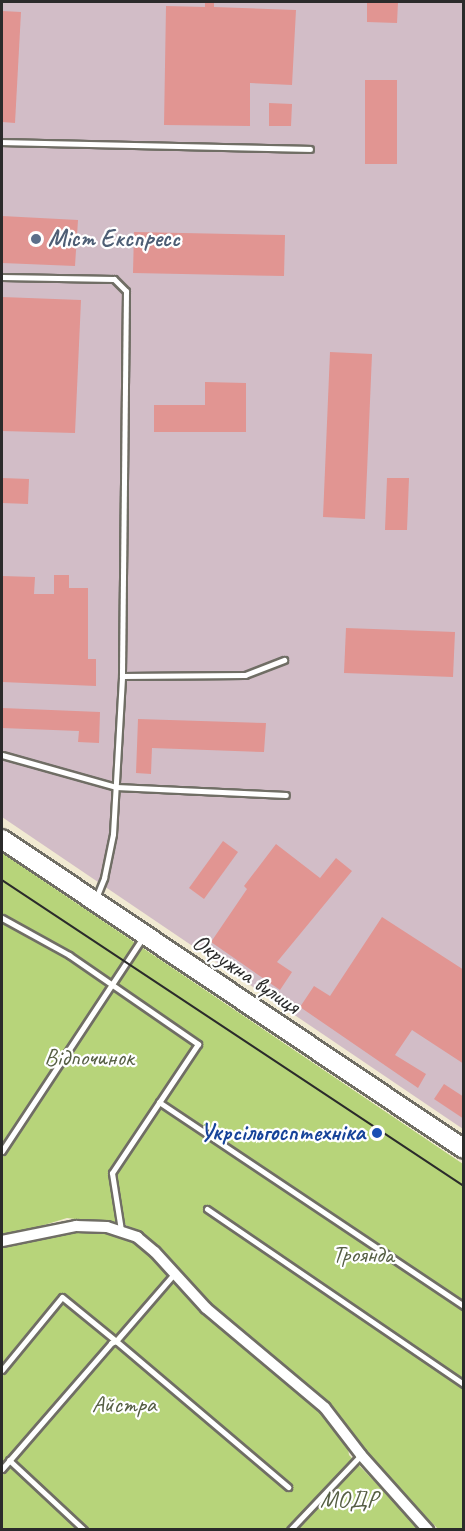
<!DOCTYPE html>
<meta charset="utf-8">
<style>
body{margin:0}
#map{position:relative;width:465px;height:1531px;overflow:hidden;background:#f1ead2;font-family:Caveat,sans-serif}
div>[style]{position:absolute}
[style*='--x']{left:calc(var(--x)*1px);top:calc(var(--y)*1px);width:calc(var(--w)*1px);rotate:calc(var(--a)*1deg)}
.industrial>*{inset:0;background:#d2bdc7}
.green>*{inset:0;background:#b7d47a}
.building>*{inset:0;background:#e19592}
.roads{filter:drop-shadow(2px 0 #706e65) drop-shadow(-2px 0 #706e65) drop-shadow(0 2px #706e65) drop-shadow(0 -2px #706e65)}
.service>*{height:5px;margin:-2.5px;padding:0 2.5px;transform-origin:2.5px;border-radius:2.5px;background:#fff}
.minor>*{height:10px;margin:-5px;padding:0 5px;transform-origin:5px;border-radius:5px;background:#fff}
.primary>*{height:18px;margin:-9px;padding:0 9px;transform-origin:9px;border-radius:9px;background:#fff}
.tram>*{height:1.5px;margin:-0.75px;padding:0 0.75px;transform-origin:0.75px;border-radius:0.75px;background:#2b2b2b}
.dots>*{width:16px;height:16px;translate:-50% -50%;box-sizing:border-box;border:3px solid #fff;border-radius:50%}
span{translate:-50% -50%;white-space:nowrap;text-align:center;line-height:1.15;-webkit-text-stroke:4.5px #fff;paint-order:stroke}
.service-label{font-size:24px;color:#4e5e75;font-weight:700}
.left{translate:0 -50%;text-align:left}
.street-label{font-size:24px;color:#2b2b2b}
.park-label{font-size:24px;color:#555e43}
.transit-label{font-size:24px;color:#164399;font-weight:700}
.right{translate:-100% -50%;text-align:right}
.frame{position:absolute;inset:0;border:3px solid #2b2b2b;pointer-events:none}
</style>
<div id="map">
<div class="industrial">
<div style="clip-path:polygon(2px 2px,463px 2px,463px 1129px,2px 817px)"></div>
</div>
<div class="green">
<div style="clip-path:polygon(2px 853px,463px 1164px,463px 1529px,438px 1529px,366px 1454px,329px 1404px,208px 1306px,138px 1234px,125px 1224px,116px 1176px,109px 1178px,117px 1224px,67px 1218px,2px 1238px)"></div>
<div style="clip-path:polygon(91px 1228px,135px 1239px,322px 1409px,347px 1441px,349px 1455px,420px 1529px,2px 1529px,2px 1244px)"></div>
</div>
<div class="building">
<div style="clip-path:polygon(205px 2px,214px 2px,214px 7px,296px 10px,292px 85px,250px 83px,250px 126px,164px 125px,166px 6px,205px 7px)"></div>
<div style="clip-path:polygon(367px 2px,398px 2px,397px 23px,367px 22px)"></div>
<div style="clip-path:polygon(2px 11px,21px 12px,15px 123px,2px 122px)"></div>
<div style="clip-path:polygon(365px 80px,397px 80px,397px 164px,365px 164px)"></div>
<div style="clip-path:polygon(269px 103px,292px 104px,291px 126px,269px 126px)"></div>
<div style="clip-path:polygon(2px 216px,78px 220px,75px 266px,2px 263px)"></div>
<div style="clip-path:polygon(134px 232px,285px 235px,284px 276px,133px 273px)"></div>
<div style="clip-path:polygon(2px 297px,81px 300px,75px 433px,2px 431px)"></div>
<div style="clip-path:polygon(330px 352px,372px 354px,365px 519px,323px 517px)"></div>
<div style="clip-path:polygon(205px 382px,246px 383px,246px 432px,154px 432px,154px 405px,205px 405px)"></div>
<div style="clip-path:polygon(2px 478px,29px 479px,28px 504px,2px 503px)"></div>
<div style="clip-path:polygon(387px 478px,409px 478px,407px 530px,385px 530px)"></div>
<div style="clip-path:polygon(54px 575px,69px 575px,69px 588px,88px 588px,88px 659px,96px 659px,96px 686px,2px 682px,2px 576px,35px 577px,34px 594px,54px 594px)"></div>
<div style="clip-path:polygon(346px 628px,455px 632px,453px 677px,344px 673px)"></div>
<div style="clip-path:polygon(2px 708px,100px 712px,99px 743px,78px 742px,79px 731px,2px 728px)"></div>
<div style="clip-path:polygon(138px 719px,266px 723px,264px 752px,152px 748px,151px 774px,136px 773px)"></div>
<div style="clip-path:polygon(223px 841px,238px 852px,204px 899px,189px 888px)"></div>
<div style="clip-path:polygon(276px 844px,320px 878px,336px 858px,352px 871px,277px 962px,292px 972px,280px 990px,211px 942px,247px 889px,244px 886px)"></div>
<div style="clip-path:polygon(382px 917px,464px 970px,464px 1064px,412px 1030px,395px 1055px,426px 1074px,418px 1088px,300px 1007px,314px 986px,330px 996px)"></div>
<div style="clip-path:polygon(444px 1084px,464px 1097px,464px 1119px,434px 1099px)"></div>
</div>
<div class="roads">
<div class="service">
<div style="--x:2;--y:142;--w:308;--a:1.3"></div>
<div style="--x:2;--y:277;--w:112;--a:1"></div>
<div style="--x:114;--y:279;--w:17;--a:45"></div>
<div style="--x:126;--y:291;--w:385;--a:90.6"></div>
<div style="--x:2;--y:755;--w:118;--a:15.7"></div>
<div style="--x:116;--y:787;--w:170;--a:2.7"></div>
<div style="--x:96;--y:898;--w:22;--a:-68"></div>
<div style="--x:104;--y:878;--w:45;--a:-78.4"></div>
<div style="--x:113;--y:834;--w:158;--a:-86.7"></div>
<div style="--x:122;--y:676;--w:123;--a:-0.5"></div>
<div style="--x:245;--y:675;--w:42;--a:-21"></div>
<div style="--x:2;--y:918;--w:77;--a:28.9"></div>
<div style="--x:69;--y:955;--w:157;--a:34.6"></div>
<div style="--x:198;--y:1044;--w:155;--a:123.7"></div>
<div style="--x:112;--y:1173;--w:58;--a:81"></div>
<div style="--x:159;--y:1102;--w:367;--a:33.8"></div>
<div style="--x:2;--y:1151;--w:256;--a:-56.6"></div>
<div style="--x:207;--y:1209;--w:311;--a:34.3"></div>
<div style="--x:2;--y:1370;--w:94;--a:-50.6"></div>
<div style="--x:62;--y:1297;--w:70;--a:39.2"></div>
<div style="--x:116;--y:1341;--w:89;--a:-49.1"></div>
<div style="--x:9;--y:1460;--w:103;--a:43"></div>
<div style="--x:2;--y:1469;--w:167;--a:-49.1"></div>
<div style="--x:111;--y:1343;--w:5;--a:-22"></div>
<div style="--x:116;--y:1341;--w:226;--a:40.3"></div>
<div style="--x:290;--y:1530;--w:103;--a:-46.6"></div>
</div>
<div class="minor">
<div style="--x:2;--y:1241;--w:76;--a:-11.5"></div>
<div style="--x:76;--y:1226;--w:31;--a:2"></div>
<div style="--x:107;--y:1227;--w:32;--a:18"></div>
<div style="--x:137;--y:1237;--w:23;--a:40"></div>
<div style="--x:155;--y:1252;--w:76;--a:47.7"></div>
<div style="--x:206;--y:1308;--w:155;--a:40"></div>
<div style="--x:325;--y:1408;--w:59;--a:52.5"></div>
<div style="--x:361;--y:1455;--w:101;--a:48.2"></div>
</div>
<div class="primary">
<div style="--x:2;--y:839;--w:556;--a:33.86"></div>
</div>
</div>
<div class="tram">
<div style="--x:2;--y:880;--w:554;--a:33.52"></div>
</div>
<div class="dots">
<div style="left:36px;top:239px;background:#5c6f8a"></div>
<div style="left:377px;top:1133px;background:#1a4fb4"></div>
</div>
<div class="service-label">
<span class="left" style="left:48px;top:239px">Міст Експресс</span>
</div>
<div class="street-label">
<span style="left:246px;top:974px;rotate:34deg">Окружна вулиця</span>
</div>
<div class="park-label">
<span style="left:89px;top:1058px">Відпочинок</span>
<span style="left:363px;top:1255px">Троянда</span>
<span style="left:124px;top:1405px">Айстра</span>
<span style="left:349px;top:1500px">МОДР</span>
</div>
<div class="transit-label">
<span class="right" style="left:365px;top:1133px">Укрсільгосптехніка</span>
</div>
<div class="frame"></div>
</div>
